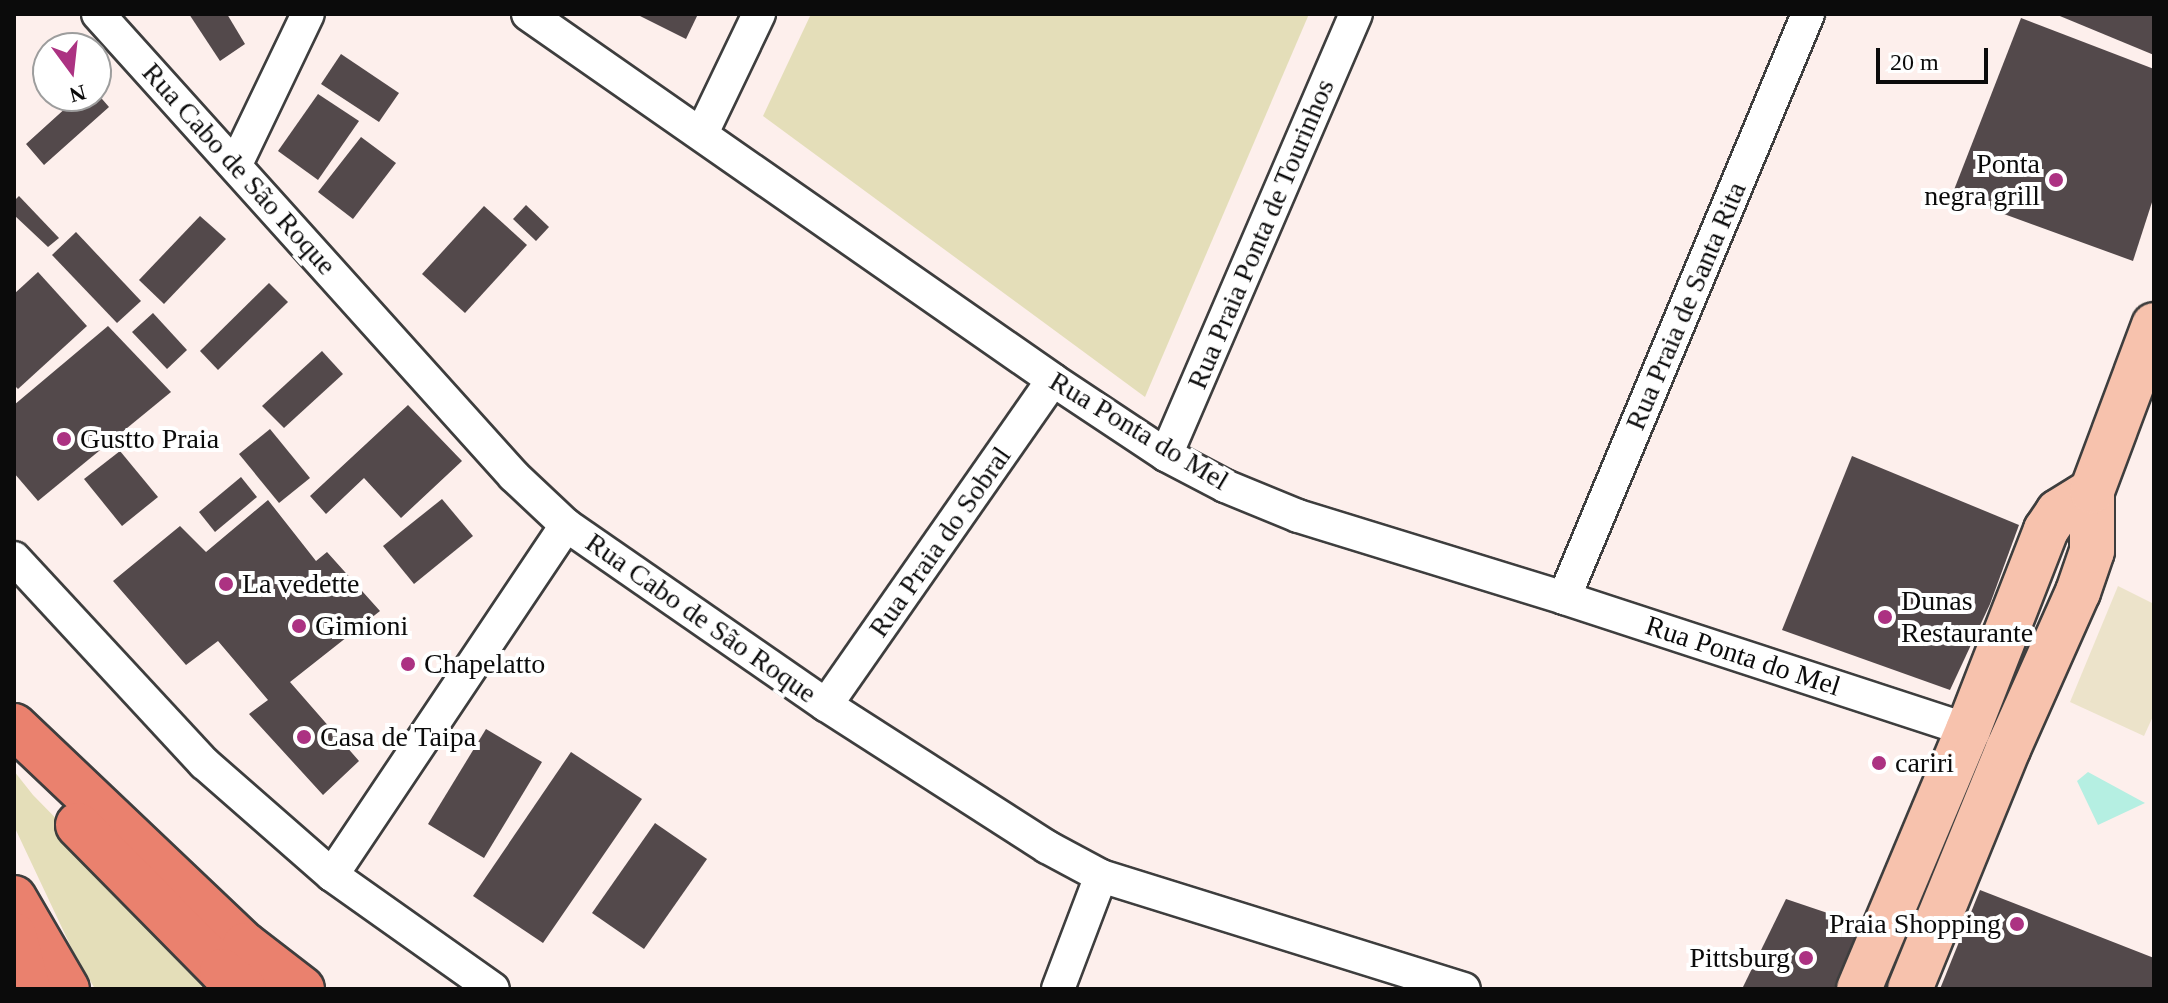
<!DOCTYPE html>
<meta charset="utf-8">
<style>
body{margin:0}
#map{position:relative;width:2168px;height:1003px;overflow:hidden;background:#fdefec;font-family:Georgia,serif}
div>[style]{position:absolute}
[style*='--x']{left:calc(var(--x)*1px);top:calc(var(--y)*1px);width:calc(var(--w)*1px);rotate:calc(var(--a)*1deg)}
.green>*{inset:0;background:#e4deb9}
.pitch>*{inset:0;background:#ece3ca}
.water>*{inset:0;background:#b5efe2}
.building>*{inset:0;background:#53494b}
.roads{filter:drop-shadow(2px 0 #3e3e3e) drop-shadow(-2px 0 #3e3e3e) drop-shadow(0 2px #3e3e3e) drop-shadow(0 -2px #3e3e3e)}
.minor>*{height:32px;margin:-16px;padding:0 16px;transform-origin:16px;border-radius:16px;background:#fff}
.secondary>*{height:44px;margin:-22px;padding:0 22px;transform-origin:22px;border-radius:22px;background:#f7c2ad}
.primary>*{height:44px;margin:-22px;padding:0 22px;transform-origin:22px;border-radius:22px;background:#ea816e}
.dots>*{width:22px;height:22px;translate:-50% -50%;box-sizing:border-box;border:4px solid #fff;border-radius:50%}
span{translate:-50% -50%;white-space:nowrap;text-align:center;line-height:1.15;-webkit-text-stroke:8px #fff;paint-order:stroke}
.poi-label{font-size:28px;color:#0b0b0b}
.right{translate:-100% -50%;text-align:right}
.left{translate:0 -50%;text-align:left}
.street-label{font-size:28px;color:#0b0b0b}
.frame{position:absolute;inset:0;border:16px solid #0b0b0b;pointer-events:none}
.north{position:absolute;left:32px;top:32px;width:80px;height:80px;box-sizing:border-box;background:#fff;border:2px solid #9d9d9d;border-radius:50%;rotate:165deg;font-size:22px;font-weight:700;line-height:32px;text-align:center;color:#0b0b0b}
.north::after{content:'';display:block;margin:auto;width:28px;height:36px;background:#ac3282;clip-path:polygon(50% 0,100% 100%,50% 72%,0 100%)}
.scale{position:absolute;left:1876px;top:48px;width:112px;height:36px;box-sizing:border-box;border:4px solid #0b0b0b;border-top:0;padding-left:10px;font-size:24px;line-height:28px;white-space:nowrap;color:#0b0b0b;-webkit-text-stroke:6px #fff;paint-order:stroke}
</style>
<div id="map">
<div class="green">
<div style="clip-path:polygon(811px 14px,1309px 14px,1145px 397px,763px 116px)"></div>
<div style="clip-path:polygon(14px 771px,33px 795px,223px 989px,95px 989px,72px 949px,14px 826px)"></div>
</div>
<div class="pitch">
<div style="clip-path:polygon(2118px 586px,2154px 604px,2154px 714px,2144px 736px,2070px 702px)"></div>
</div>
<div class="water">
<div style="clip-path:polygon(2088px 772px,2145px 803px,2098px 825px,2077px 781px)"></div>
</div>
<div class="building">
<div style="clip-path:polygon(189px 14px,227px 14px,245px 44px,220px 61px)"></div>
<div style="clip-path:polygon(636px 14px,698px 14px,686px 39px)"></div>
<div style="clip-path:polygon(2055px 14px,2154px 14px,2154px 55px)"></div>
<div style="clip-path:polygon(2021px 18px,2154px 69px,2154px 196px,2133px 261px,1952px 195px)"></div>
<div style="clip-path:polygon(341px 54px,399px 93px,379px 122px,321px 84px)"></div>
<div style="clip-path:polygon(96px 92px,109px 107px,44px 165px,26px 144px,79px 96px,96px 96px)"></div>
<div style="clip-path:polygon(318px 94px,359px 121px,318px 180px,278px 151px)"></div>
<div style="clip-path:polygon(361px 137px,396px 163px,353px 219px,318px 192px)"></div>
<div style="clip-path:polygon(19px 196px,59px 238px,48px 247px,14px 215px,14px 201px)"></div>
<div style="clip-path:polygon(526px 205px,549px 227px,536px 241px,513px 219px)"></div>
<div style="clip-path:polygon(484px 206px,527px 245px,465px 313px,422px 274px)"></div>
<div style="clip-path:polygon(200px 216px,226px 239px,164px 304px,139px 280px)"></div>
<div style="clip-path:polygon(76px 232px,141px 301px,117px 323px,52px 255px)"></div>
<div style="clip-path:polygon(38px 272px,87px 326px,18px 389px,14px 385px,14px 294px)"></div>
<div style="clip-path:polygon(269px 283px,288px 302px,218px 370px,200px 351px)"></div>
<div style="clip-path:polygon(153px 313px,187px 350px,167px 369px,132px 332px)"></div>
<div style="clip-path:polygon(108px 326px,171px 392px,38px 501px,14px 473px,14px 405px)"></div>
<div style="clip-path:polygon(322px 351px,343px 374px,284px 428px,262px 406px)"></div>
<div style="clip-path:polygon(408px 405px,462px 461px,401px 518px,364px 478px,326px 514px,310px 496px)"></div>
<div style="clip-path:polygon(270px 429px,310px 478px,279px 503px,239px 454px)"></div>
<div style="clip-path:polygon(120px 451px,158px 497px,122px 526px,84px 479px)"></div>
<div style="clip-path:polygon(1852px 456px,2019px 525px,1990px 604px,1950px 690px,1782px 630px)"></div>
<div style="clip-path:polygon(241px 477px,257px 497px,215px 532px,199px 512px)"></div>
<div style="clip-path:polygon(442px 499px,473px 536px,414px 584px,383px 546px)"></div>
<div style="clip-path:polygon(268px 500px,316px 561px,327px 552px,380px 611px,290px 682px,359px 761px,323px 795px,249px 714px,268px 700px,218px 641px,186px 665px,113px 581px,180px 526px,206px 552px)"></div>
<div style="clip-path:polygon(486px 729px,542px 762px,484px 858px,428px 824px)"></div>
<div style="clip-path:polygon(571px 752px,642px 799px,543px 943px,473px 896px)"></div>
<div style="clip-path:polygon(655px 823px,707px 859px,644px 949px,592px 913px)"></div>
<div style="clip-path:polygon(1980px 890px,2154px 958px,2154px 989px,1940px 989px)"></div>
<div style="clip-path:polygon(1786px 899px,1869px 927px,1839px 989px,1742px 989px)"></div>
</div>
<div class="roads">
<div class="minor">
<div style="--x:98;--y:14;--w:622;--a:48"></div>
<div style="--x:514;--y:476;--w:71;--a:43.3"></div>
<div style="--x:566;--y:525;--w:316;--a:34.7"></div>
<div style="--x:826;--y:705;--w:263;--a:32.7"></div>
<div style="--x:1047;--y:847;--w:61;--a:28.2"></div>
<div style="--x:1101;--y:876;--w:380;--a:17.3"></div>
<div style="--x:528;--y:14;--w:640;--a:34.88"></div>
<div style="--x:1053;--y:380;--w:136;--a:33.6"></div>
<div style="--x:1166;--y:455;--w:67;--a:27.7"></div>
<div style="--x:1225;--y:486;--w:79;--a:22.3"></div>
<div style="--x:1298;--y:516;--w:278;--a:17.1"></div>
<div style="--x:1564;--y:598;--w:425;--a:18.1"></div>
<div style="--x:702;--y:133;--w:132;--a:-64.4"></div>
<div style="--x:236;--y:164;--w:166;--a:-64.4"></div>
<div style="--x:1166;--y:455;--w:480;--a:-66.7"></div>
<div style="--x:14;--y:558;--w:280;--a:47.2"></div>
<div style="--x:204;--y:763;--w:170;--a:41.2"></div>
<div style="--x:332;--y:875;--w:197;--a:35.3"></div>
<div style="--x:1564;--y:598;--w:633;--a:-67.32"></div>
<div style="--x:826;--y:705;--w:396;--a:-55.1"></div>
<div style="--x:332;--y:875;--w:421;--a:-56.2"></div>
<div style="--x:1058;--y:989;--w:121;--a:-69.2"></div>
</div>
<div class="secondary">
<div style="--x:1859;--y:989;--w:281;--a:-67.2"></div>
<div style="--x:1968;--y:730;--w:215;--a:-68.7"></div>
<div style="--x:2046;--y:530;--w:22;--a:-56"></div>
<div style="--x:2058;--y:512;--w:40;--a:-32"></div>
<div style="--x:1910;--y:989;--w:259;--a:-67.8"></div>
<div style="--x:2008;--y:749;--w:172;--a:-66"></div>
<div style="--x:2078;--y:592;--w:43;--a:-71.1"></div>
<div style="--x:2092;--y:551;--w:60;--a:-90"></div>
<div style="--x:2092;--y:491;--w:177;--a:-69.5"></div>
</div>
<div class="primary">
<div style="--x:14;--y:726;--w:318;--a:43.5"></div>
<div style="--x:245;--y:945;--w:72;--a:37.7"></div>
<div style="--x:78;--y:825;--w:205;--a:45.4"></div>
<div style="--x:222;--y:971;--w:28;--a:39"></div>
<div style="--x:14;--y:898;--w:105;--a:59.8"></div>
<div style="--x:14;--y:935;--w:56;--a:75.5"></div>
</div>
</div>
<div class="dots">
<div style="left:2056px;top:180px;background:#ac3282"></div>
<div style="left:64px;top:439px;background:#ac3282"></div>
<div style="left:226px;top:584px;background:#ac3282"></div>
<div style="left:1885px;top:617px;background:#ac3282"></div>
<div style="left:299px;top:626px;background:#ac3282"></div>
<div style="left:408px;top:664px;background:#ac3282"></div>
<div style="left:304px;top:737px;background:#ac3282"></div>
<div style="left:1879px;top:763px;background:#ac3282"></div>
<div style="left:2017px;top:924px;background:#ac3282"></div>
<div style="left:1806px;top:958px;background:#ac3282"></div>
</div>
<div class="poi-label">
<span class="right" style="left:2040px;top:180px">Ponta<br>negra grill</span>
<span class="left" style="left:80px;top:439px">Gustto Praia</span>
<span class="left" style="left:242px;top:584px">La vedette</span>
<span class="left" style="left:1901px;top:617px">Dunas<br>Restaurante</span>
<span class="left" style="left:315px;top:626px">Gimioni</span>
<span class="left" style="left:424px;top:664px">Chapelatto</span>
<span class="left" style="left:320px;top:737px">Casa de Taipa</span>
<span class="left" style="left:1895px;top:763px">cariri</span>
<span class="right" style="left:2001px;top:924px">Praia Shopping</span>
<span class="right" style="left:1790px;top:958px">Pittsburg</span>
</div>
<div class="street-label">
<span style="left:239px;top:169px;rotate:48deg">Rua Cabo de São Roque</span>
<span style="left:1261px;top:234px;rotate:-67deg">Rua Praia Ponta de Tourinhos</span>
<span style="left:1686px;top:306px;rotate:-67deg">Rua Praia de Santa Rita</span>
<span style="left:1139px;top:431px;rotate:31deg">Rua Ponta do Mel</span>
<span style="left:940px;top:542px;rotate:-55deg">Rua Praia do Sobral</span>
<span style="left:701px;top:618px;rotate:35deg">Rua Cabo de São Roque</span>
<span style="left:1743px;top:656px;rotate:18deg">Rua Ponta do Mel</span>
</div>
<div class="frame"></div>
<div class="north">N</div>
<div class="scale">20 m</div>
</div>
